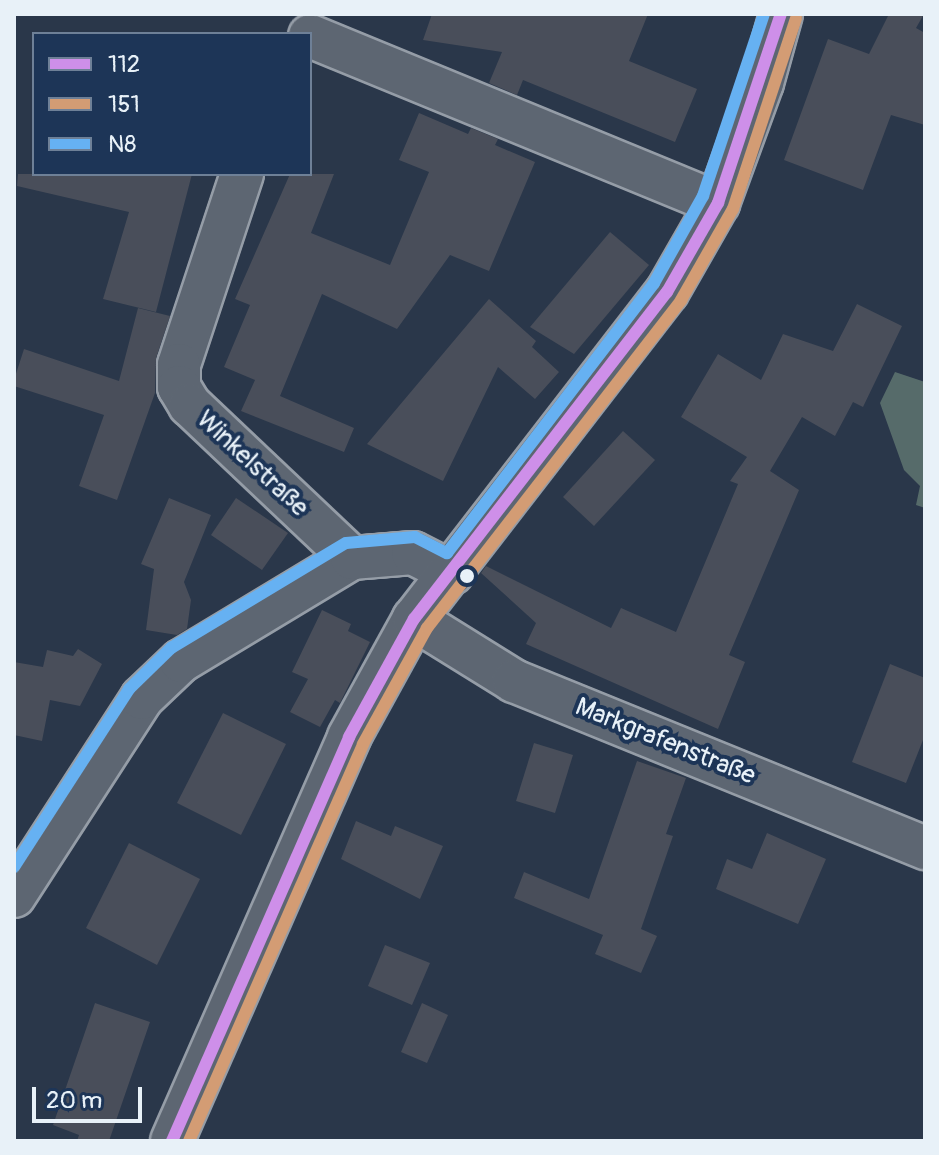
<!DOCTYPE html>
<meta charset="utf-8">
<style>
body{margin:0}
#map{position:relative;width:939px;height:1155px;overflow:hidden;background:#2a374a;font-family:Pangolin,sans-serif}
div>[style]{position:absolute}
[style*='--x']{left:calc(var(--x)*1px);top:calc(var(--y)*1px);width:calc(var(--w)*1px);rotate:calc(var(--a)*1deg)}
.green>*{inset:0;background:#566b6a}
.building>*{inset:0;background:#494e5a}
.roads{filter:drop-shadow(2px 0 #959da7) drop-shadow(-2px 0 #959da7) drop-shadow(0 2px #959da7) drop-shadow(0 -2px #959da7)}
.minor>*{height:42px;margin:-21px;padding:0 21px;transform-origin:21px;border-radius:21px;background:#5d6672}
.bus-1>*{height:12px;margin:-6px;padding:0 6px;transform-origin:6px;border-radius:6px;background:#ce8fe9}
.bus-2>*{height:12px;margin:-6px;padding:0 6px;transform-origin:6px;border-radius:6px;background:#d39c74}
.bus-3>*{height:12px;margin:-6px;padding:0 6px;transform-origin:6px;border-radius:6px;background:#66b1f2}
.dots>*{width:22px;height:22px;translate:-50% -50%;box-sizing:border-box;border:4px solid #1d3557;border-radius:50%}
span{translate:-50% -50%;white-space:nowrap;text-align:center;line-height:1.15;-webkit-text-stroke:8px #1d3557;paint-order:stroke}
.street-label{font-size:26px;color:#e8f1f8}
.frame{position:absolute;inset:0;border:16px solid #e8f1f8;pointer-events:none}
.legend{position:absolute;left:32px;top:32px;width:280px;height:144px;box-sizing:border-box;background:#1d3557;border:2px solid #6e8097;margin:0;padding:10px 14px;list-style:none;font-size:24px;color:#e8f1f8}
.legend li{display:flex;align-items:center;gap:16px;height:40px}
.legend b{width:40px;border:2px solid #6e8097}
.scale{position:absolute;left:32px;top:1087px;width:110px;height:36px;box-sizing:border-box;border:4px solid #e8f1f8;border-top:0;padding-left:10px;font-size:24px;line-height:28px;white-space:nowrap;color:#e8f1f8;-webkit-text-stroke:6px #1d3557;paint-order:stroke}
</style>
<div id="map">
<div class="green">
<div style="clip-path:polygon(895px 372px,925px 382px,925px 508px,916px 505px,920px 486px,904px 470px,880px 403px)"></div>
</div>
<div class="building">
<div style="clip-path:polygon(432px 14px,648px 14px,629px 61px,697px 89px,675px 142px,523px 80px,517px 95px,489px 83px,502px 52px,423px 40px)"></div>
<div style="clip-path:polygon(889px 14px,924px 14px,916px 28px,925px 33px,925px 125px,891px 115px,863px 190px,784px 160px,828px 39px,869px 54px)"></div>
<div style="clip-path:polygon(419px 113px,468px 134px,471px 128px,498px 139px,495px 145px,535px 162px,489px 271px,450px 255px,397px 329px,322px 294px,280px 396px,354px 428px,344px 452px,241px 411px,255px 380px,224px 367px,250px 305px,235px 299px,290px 174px,334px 174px,311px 233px,390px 265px,429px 172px,399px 160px)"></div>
<div style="clip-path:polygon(18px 174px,192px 174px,156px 312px,103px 299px,129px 212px,17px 186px)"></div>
<div style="clip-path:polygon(610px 232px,649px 265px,574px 354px,530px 327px)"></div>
<div style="clip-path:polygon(489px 299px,536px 341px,532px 347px,559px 372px,535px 399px,498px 367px,443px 481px,367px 444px)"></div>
<div style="clip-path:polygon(857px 304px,902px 326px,863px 407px,853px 402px,835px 436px,802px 417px,770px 471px,799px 490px,729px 655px,745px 662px,718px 729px,526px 644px,536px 623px,481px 573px,486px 566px,611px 628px,621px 608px,676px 632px,738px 484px,730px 481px,747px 457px,681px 417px,718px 354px,761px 380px,783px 334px,833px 351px)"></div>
<div style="clip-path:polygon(138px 308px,170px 316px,156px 358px,155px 393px,117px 500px,79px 486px,104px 415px,14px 386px,14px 380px,24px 349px,119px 381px)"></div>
<div style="clip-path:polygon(623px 431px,655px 460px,594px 526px,563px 497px)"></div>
<div style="clip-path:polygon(169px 498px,211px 515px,184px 582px,191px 600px,187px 629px,177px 635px,146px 630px,154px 569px,141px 564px)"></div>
<div style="clip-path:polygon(236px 498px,288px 533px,262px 570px,211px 535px)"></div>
<div style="clip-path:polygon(322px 610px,351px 624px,348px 631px,370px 642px,340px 703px,335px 700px,320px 727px,290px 712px,308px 679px,292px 672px)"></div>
<div style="clip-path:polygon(78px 649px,102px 664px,80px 706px,50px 700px,42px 741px,14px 735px,14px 662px,43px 667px,47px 650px,73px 656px)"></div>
<div style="clip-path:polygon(890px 664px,925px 678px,925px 735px,906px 783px,852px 762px)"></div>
<div style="clip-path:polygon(223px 713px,286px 744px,241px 835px,177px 803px)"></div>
<div style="clip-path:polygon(534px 743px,573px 755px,555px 813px,516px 801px)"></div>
<div style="clip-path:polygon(637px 761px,686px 778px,666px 834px,673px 836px,641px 929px,657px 936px,641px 973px,595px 954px,603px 935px,514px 898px,524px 872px,589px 899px)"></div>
<div style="clip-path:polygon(356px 821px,391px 836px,395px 826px,443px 846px,420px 899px,341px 859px)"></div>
<div style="clip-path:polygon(767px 833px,826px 859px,798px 924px,716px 889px,727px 859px,752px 869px)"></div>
<div style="clip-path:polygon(129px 843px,200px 879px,157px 965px,86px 928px)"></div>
<div style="clip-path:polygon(385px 945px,430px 963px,412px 1005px,368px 986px)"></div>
<div style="clip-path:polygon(95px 1003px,150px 1022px,109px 1141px,77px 1141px,79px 1135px,53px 1125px)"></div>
<div style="clip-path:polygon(422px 1003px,448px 1015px,427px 1063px,401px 1052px)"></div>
</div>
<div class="roads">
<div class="minor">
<div style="--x:310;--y:36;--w:441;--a:22.3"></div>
<div style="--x:242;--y:174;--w:201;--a:108.3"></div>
<div style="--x:179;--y:365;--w:22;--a:90"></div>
<div style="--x:179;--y:387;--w:21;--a:59"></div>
<div style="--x:190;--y:405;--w:223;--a:43.4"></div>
<div style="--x:414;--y:619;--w:118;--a:31.8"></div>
<div style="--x:514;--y:681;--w:444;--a:22.1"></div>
<div style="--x:14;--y:896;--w:236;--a:-57.1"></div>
<div style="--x:142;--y:698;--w:54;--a:-43.5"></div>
<div style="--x:181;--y:661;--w:200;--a:-31.1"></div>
<div style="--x:352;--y:558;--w:61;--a:-4.7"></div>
<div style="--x:413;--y:553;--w:44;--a:27.1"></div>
<div style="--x:172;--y:1141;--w:441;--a:-66.3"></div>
<div style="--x:349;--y:737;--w:135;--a:-61.2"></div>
<div style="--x:414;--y:619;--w:413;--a:-52.3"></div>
<div style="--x:667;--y:292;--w:103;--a:-60.2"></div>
<div style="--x:718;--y:203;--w:128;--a:-69.9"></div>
<div style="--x:762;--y:83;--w:72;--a:-74.6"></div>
</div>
</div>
<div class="bus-1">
<div style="--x:172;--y:1141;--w:441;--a:-66.3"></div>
<div style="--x:349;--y:737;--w:135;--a:-61.2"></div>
<div style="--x:414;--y:619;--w:413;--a:-52.3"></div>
<div style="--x:667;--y:292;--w:103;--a:-60.2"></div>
<div style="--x:718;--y:203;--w:199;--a:-71.6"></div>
</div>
<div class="bus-2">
<div style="--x:189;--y:1141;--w:433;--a:-66.3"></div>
<div style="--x:363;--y:744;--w:132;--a:-61.1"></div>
<div style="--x:427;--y:628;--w:415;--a:-52.2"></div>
<div style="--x:681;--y:300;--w:105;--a:-60.3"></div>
<div style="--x:733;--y:209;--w:201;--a:-71.7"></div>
</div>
<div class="bus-3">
<div style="--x:14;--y:867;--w:212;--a:-57.1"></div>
<div style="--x:129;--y:689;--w:59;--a:-44.3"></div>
<div style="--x:171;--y:648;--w:204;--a:-31"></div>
<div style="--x:346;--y:543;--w:69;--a:-5"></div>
<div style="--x:415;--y:537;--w:36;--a:27"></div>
<div style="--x:447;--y:553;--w:340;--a:-52.5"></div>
<div style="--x:654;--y:283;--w:100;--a:-60.6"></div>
<div style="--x:703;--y:196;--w:192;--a:-71.5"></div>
</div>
<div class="dots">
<div style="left:467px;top:576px;background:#e8f1f8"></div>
</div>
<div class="street-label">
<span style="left:252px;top:464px;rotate:43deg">Winkelstraße</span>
<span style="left:665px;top:742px;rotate:22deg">Markgrafenstraße</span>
</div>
<div class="frame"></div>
<ul class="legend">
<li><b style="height:10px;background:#ce8fe9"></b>112</li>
<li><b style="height:10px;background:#d39c74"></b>151</li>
<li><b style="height:10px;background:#66b1f2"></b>N8</li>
</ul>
<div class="scale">20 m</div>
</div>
